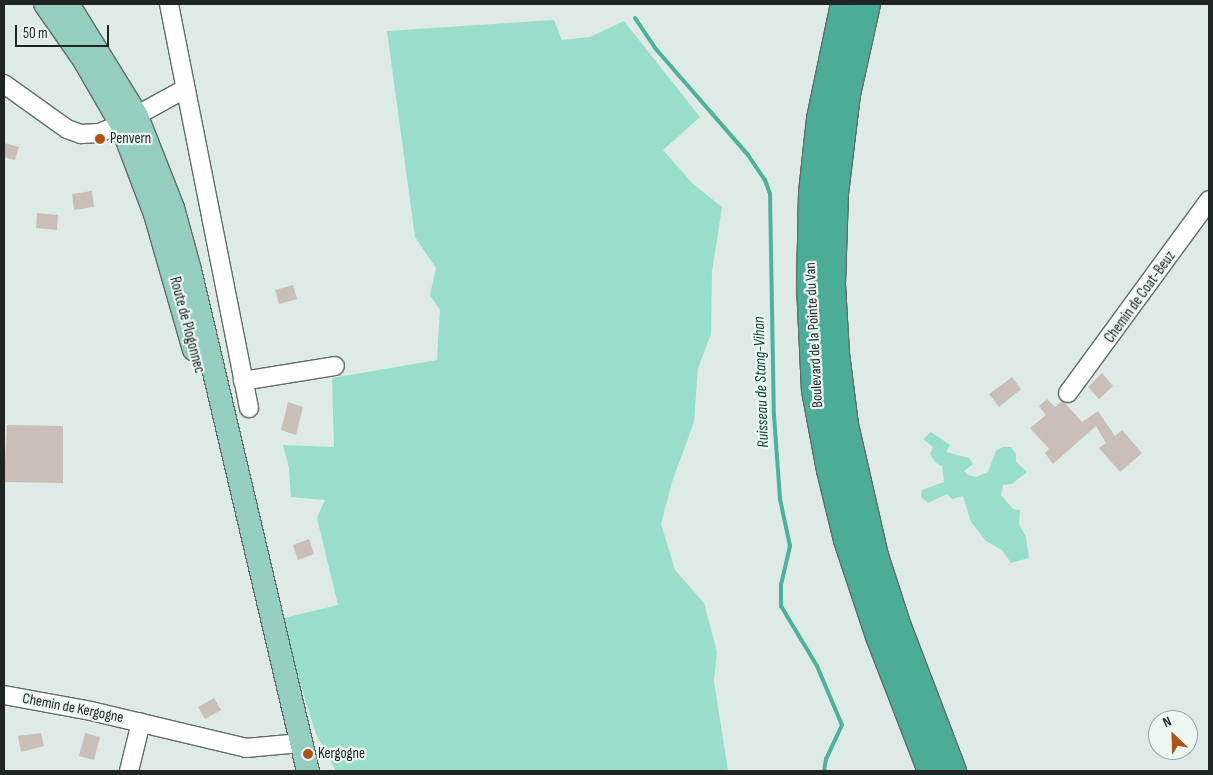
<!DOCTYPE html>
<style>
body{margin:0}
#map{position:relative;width:1213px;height:775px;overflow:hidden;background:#ddeae6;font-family:"Sofia Sans Condensed",sans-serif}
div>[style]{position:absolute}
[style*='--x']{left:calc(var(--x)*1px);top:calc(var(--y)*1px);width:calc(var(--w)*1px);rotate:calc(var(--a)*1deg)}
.green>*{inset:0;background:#98deca}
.stream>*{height:4px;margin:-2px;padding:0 2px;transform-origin:2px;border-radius:2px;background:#4cb39a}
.building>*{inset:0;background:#cabeb9}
.roads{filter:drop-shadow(1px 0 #616c68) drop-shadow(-1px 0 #616c68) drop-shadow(0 1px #616c68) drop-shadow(0 -1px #616c68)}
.minor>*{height:18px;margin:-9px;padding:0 9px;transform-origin:9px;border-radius:9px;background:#fff}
.major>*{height:22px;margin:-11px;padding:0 11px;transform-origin:11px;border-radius:11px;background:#93cebf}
.highway>*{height:26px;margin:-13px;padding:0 13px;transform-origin:13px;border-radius:13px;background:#4bad95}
.dots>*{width:14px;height:14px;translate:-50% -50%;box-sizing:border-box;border:2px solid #eaf7f3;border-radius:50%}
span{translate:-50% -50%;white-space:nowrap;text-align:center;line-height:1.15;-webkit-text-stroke:4.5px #eaf7f3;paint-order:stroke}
.poi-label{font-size:15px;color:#202423}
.left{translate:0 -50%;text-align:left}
.street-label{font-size:15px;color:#202423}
.water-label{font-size:16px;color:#0a3a2f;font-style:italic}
.frame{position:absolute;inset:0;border:5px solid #202423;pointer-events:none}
.north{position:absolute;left:1148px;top:710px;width:50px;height:50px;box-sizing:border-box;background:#eaf7f3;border:1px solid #99a3a0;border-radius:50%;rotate:336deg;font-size:14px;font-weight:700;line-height:20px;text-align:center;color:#202423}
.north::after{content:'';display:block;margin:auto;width:18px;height:22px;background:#b35114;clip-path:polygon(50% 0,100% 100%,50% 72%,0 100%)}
.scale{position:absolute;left:15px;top:25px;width:94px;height:22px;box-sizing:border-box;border:2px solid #202423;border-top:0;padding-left:6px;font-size:15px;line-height:18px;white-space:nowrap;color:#202423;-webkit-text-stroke:4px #eaf7f3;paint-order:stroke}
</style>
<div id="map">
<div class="green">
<div style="clip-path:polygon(554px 20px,562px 40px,590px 37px,624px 21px,700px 117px,663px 150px,693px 184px,722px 207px,712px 271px,711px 334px,698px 368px,694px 422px,672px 482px,661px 524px,675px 570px,704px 603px,717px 652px,714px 681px,728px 771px,336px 771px,316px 734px,280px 619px,338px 605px,317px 518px,325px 500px,291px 497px,289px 468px,283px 445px,334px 447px,332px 378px,437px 360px,440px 310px,430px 295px,436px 268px,415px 237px,387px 31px)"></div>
<div style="clip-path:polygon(931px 432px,950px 445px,946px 452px,969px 458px,973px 464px,964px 471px,968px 475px,976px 477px,988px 472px,996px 451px,1003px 447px,1011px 447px,1016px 454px,1016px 462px,1027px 472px,1012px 484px,1003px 485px,1001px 495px,1013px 509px,1020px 510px,1019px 524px,1026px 537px,1029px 558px,1011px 563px,1002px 550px,986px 541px,971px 522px,963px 496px,952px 499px,947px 494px,928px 503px,921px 497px,922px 490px,944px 482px,942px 466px,936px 463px,930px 454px,933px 447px,923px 439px)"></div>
</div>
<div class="stream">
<div style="--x:635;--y:18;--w:36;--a:56"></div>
<div style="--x:655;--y:48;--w:142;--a:49"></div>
<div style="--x:748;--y:155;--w:30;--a:56"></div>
<div style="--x:765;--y:180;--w:15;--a:70"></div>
<div style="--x:770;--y:194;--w:221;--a:89"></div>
<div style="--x:774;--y:415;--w:84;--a:85.9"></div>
<div style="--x:780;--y:499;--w:48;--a:78"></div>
<div style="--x:790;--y:546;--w:39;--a:103"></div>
<div style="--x:781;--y:584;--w:22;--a:90"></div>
<div style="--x:781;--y:606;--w:70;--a:59"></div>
<div style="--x:817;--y:666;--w:64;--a:67"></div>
<div style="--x:842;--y:725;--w:38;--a:115"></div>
<div style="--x:826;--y:759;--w:12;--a:99"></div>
</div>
<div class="building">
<div style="clip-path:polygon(4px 143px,19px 147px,15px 160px,4px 157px)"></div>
<div style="clip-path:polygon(92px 191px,94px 207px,74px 210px,72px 194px)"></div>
<div style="clip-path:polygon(37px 213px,58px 215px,57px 230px,36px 228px)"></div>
<div style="clip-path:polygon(293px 285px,297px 299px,279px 304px,275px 290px)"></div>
<div style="clip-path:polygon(1102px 373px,1113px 386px,1099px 399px,1088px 387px)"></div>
<div style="clip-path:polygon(1012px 377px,1021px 389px,999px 407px,989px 394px)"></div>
<div style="clip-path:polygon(1047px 399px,1055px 407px,1062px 401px,1065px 403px,1082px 422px,1098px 411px,1115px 436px,1122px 430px,1142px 453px,1120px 472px,1099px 448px,1106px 443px,1096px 426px,1053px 464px,1045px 453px,1049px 449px,1030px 428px,1046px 415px,1039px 406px)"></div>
<div style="clip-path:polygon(288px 402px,303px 407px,296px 435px,281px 430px)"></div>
<div style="clip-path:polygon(7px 425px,63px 426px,63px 483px,4px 482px)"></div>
<div style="clip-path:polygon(309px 539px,314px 554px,298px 560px,293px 545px)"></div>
<div style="clip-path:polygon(214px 698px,221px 710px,205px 719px,198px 707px)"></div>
<div style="clip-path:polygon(41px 733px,44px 746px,21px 752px,18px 736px)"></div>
<div style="clip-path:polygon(85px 733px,100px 737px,94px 760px,79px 756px)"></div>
</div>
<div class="roads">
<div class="minor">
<div style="--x:169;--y:4;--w:412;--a:78.8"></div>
<div style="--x:4;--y:84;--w:77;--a:35.5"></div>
<div style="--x:67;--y:129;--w:15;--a:20"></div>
<div style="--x:81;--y:134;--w:18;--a:-3"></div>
<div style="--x:99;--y:133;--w:24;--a:-22"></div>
<div style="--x:121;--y:124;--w:73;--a:-28.7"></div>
<div style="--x:243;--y:381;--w:93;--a:-9.3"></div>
<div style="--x:1068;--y:393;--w:239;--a:-53.8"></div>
<div style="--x:4;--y:695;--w:88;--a:10.4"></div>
<div style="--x:91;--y:711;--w:159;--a:13.4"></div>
<div style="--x:246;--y:748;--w:55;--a:-5.2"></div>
<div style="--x:129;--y:771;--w:50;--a:-76.2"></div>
</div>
<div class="major">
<div style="--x:45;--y:4;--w:68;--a:55.1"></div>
<div style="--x:84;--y:60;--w:74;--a:60"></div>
<div style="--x:121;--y:124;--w:96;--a:69.3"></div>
<div style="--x:155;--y:214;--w:141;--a:74"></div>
<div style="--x:68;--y:4;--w:129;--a:58.3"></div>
<div style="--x:136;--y:114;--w:101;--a:68.5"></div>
<div style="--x:173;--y:208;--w:64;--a:74.7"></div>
<div style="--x:190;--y:270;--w:515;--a:76.75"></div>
</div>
<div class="highway">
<div style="--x:844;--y:4;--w:117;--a:101.8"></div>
<div style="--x:820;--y:119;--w:74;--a:96.2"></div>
<div style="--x:812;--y:193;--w:92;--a:91.2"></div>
<div style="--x:810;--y:285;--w:105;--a:87.3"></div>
<div style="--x:815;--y:390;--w:81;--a:79.4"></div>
<div style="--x:830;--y:470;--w:72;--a:76.3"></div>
<div style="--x:847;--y:540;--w:101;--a:71.6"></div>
<div style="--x:879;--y:636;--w:145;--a:68.9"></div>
<div style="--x:867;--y:4;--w:92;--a:102.5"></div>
<div style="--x:847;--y:94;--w:100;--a:96.9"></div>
<div style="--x:835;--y:193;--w:92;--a:91.9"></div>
<div style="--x:832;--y:285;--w:69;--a:86.7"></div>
<div style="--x:836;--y:354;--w:72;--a:82.8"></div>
<div style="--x:845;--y:425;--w:134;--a:77.1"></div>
<div style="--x:875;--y:556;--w:75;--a:72.1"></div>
<div style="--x:898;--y:627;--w:154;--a:69.1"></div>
</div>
</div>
<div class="dots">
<div style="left:100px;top:139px;background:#b35114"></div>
<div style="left:308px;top:754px;background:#b35114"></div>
</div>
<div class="poi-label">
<span class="left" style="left:110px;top:139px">Penvern</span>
<span class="left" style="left:318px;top:754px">Kergogne</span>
</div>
<div class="street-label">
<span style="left:1140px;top:297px;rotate:-54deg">Chemin de Coat-Beuz</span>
<span style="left:187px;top:325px;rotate:75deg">Route de Plogonnec</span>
<span style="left:814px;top:335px;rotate:-93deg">Boulevard de la Pointe du Van</span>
<span style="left:73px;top:708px;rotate:11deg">Chemin de Kergogne</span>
</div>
<div class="water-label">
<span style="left:762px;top:382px;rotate:-92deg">Ruisseau de Stang-Vihan</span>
</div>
<div class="frame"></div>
<div class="north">N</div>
<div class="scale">50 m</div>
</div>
